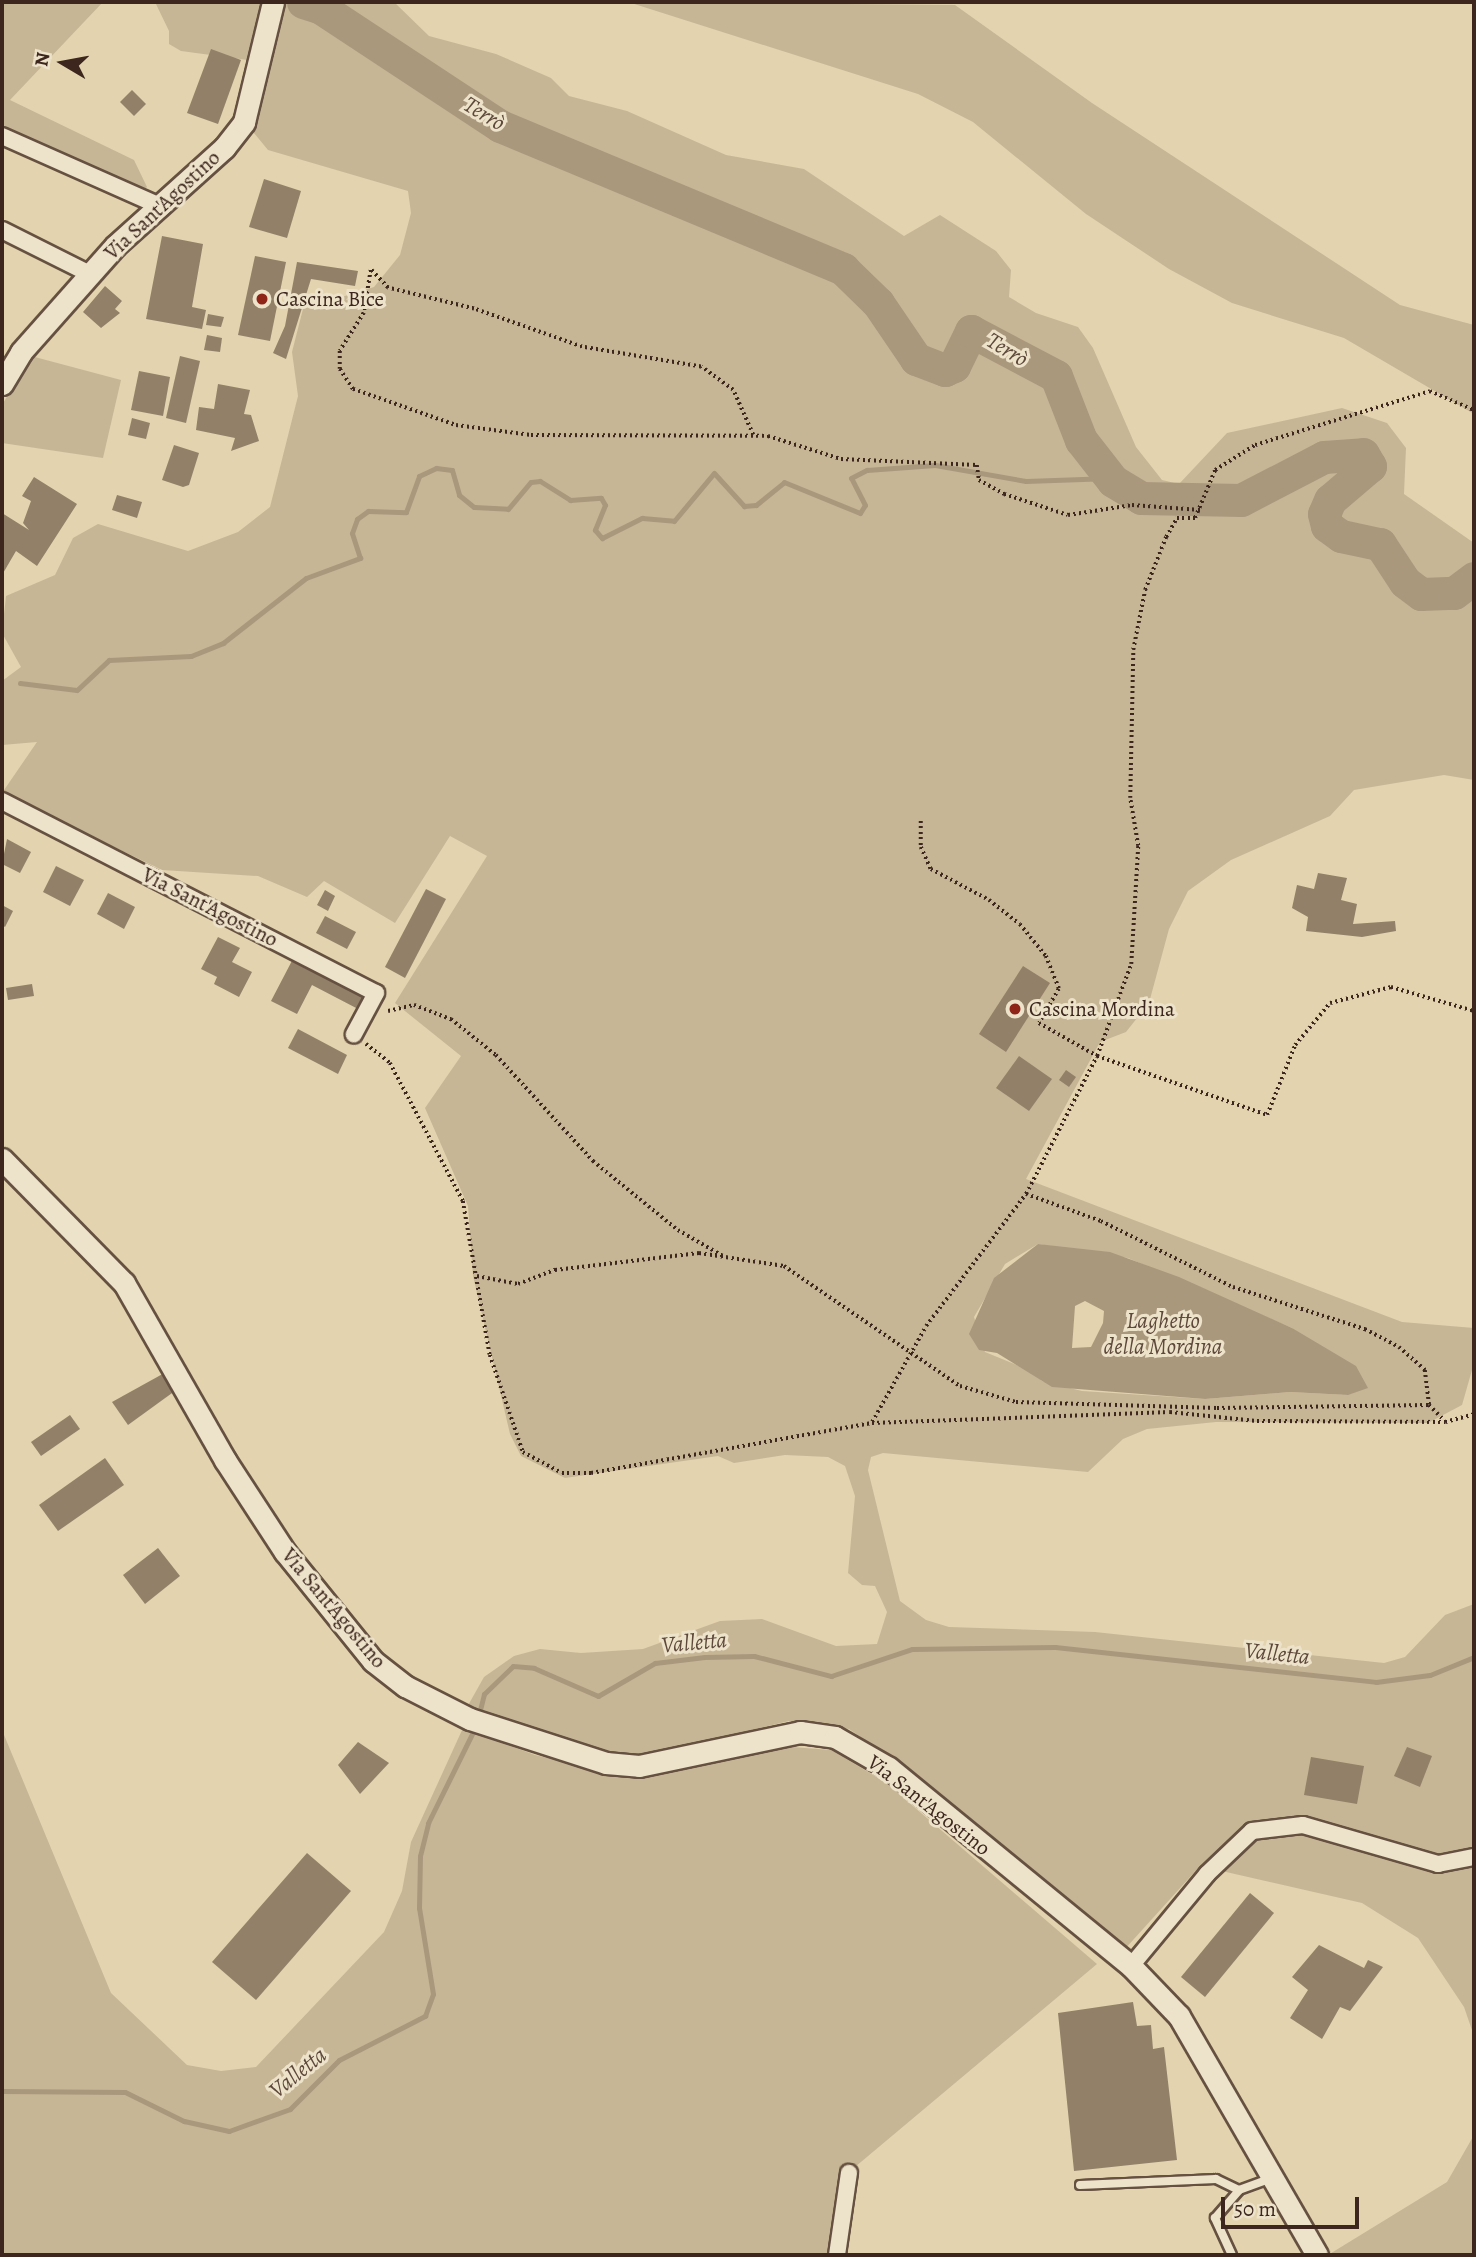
<!DOCTYPE html>
<meta charset="utf-8">
<style>
body{margin:0}
#map{position:relative;width:1476px;height:2257px;overflow:hidden;background:#e3d3ae;font-family:Alegreya,serif}
div>[style]{position:absolute}
[style*='--x']{left:calc(var(--x)*1px);top:calc(var(--y)*1px);width:calc(var(--w)*1px);rotate:calc(var(--a)*1deg)}
.green>*{inset:0;background:#c7b695}
.water>*{inset:0;background:#aa987d}
.stream>*{height:5px;margin:-2.5px;padding:0 2.5px;transform-origin:2.5px;border-radius:2.5px;background:#aa987d}
.river>*{height:33px;margin:-16.5px;padding:0 16.5px;transform-origin:16.5px;border-radius:16.5px;background:#aa987d}
.building>*{inset:0;background:#938068}
.path>*{height:3.5px;margin-top:-1.75px;transform-origin:0;background:repeating-linear-gradient(90deg,#3c261d 0 2px,transparent 0 5.5px)}
.roads{filter:drop-shadow(2px 0 #665141) drop-shadow(-2px 0 #665141) drop-shadow(0 2px #665141) drop-shadow(0 -2px #665141)}
.service>*{height:8px;margin:-4px;padding:0 4px;transform-origin:4px;border-radius:4px;background:#ede2ca}
.minor>*{height:16px;margin:-8px;padding:0 8px;transform-origin:8px;border-radius:8px;background:#ede2ca}
.tertiary>*{height:21px;margin:-10.5px;padding:0 10.5px;transform-origin:10.5px;border-radius:10.5px;background:#ede2ca}
.dots>*{width:19px;height:19px;translate:-50% -50%;box-sizing:border-box;border:4px solid #ede2ca;border-radius:50%}
span{translate:-50% -50%;white-space:nowrap;text-align:center;line-height:1.15;-webkit-text-stroke:6px #ede2ca;paint-order:stroke}
.street-label{font-size:21px;color:#3c261d}
.poi-label{font-size:21px;color:#3c261d}
.left{translate:0 -50%;text-align:left}
.water-label{font-size:23px;color:#5d483a;font-style:italic}
.frame{position:absolute;inset:0;border:4px solid #3c261d;pointer-events:none}
.north{position:absolute;left:28px;top:28px;width:70px;height:70px;-webkit-text-stroke:5px #ede2ca;paint-order:stroke;rotate:280deg;font-size:19px;font-weight:700;line-height:28px;text-align:center;color:#3c261d}
.north::after{content:'';display:block;margin:auto;width:24px;height:32px;background:#3c261d;clip-path:polygon(50% 0,100% 100%,50% 72%,0 100%)}
.scale{position:absolute;left:1221px;top:2197px;width:138px;height:32px;box-sizing:border-box;border:4px solid #3c261d;border-top:0;padding-left:9px;font-size:21px;line-height:24px;white-space:nowrap;color:#3c261d;-webkit-text-stroke:5px #ede2ca;paint-order:stroke}
</style>
<div id="map">
<div class="green">
<div style="clip-path:polygon(2px 2px,103px 2px,10px 100px,134px 160px,147px 187px,130px 203px,2px 132px)"></div>
<div style="clip-path:polygon(155px 2px,263px 2px,248px 60px,181px 51px,169px 44px,169px 31px)"></div>
<div style="clip-path:polygon(evenodd,282px 2px,394px 2px,429px 36px,496px 54px,551px 78px,569px 96px,627px 111px,726px 155px,804px 169px,904px 236px,940px 215px,996px 251px,1011px 270px,1009px 297px,1036px 313px,1078px 327px,1093px 348px,1136px 447px,1162px 480px,1179px 484px,1227px 433px,1342px 408px,1387px 423px,1406px 448px,1404px 494px,1474px 543px,1474px 780px,1444px 775px,1354px 790px,1330px 816px,1231px 860px,1188px 891px,1169px 929px,1149px 1003px,1126px 1032px,1100px 1042px,1026px 1179px,1402px 1322px,1474px 1328px,1474px 1363px,1462px 1405px,1428px 1423px,1216px 1422px,1147px 1429px,1123px 1439px,1088px 1472px,883px 1453px,871px 1457px,868px 1470px,900px 1601px,926px 1620px,949px 1627px,1095px 1632px,1384px 1663px,1405px 1657px,1445px 1615px,1474px 1604px,1474px 2036px,1464px 2007px,1418px 1938px,1362px 1903px,1200px 1866px,1124px 1950px,911px 1772px,849px 1729px,789px 1721px,641px 1757px,600px 1752px,466px 1709px,484px 1677px,514px 1656px,540px 1649px,581px 1653px,643px 1649px,720px 1621px,762px 1619px,836px 1646px,877px 1644px,887px 1612px,875px 1586px,862px 1585px,848px 1573px,855px 1496px,845px 1466px,828px 1457px,785px 1455px,734px 1463px,718px 1456px,565px 1478px,521px 1456px,510px 1434px,473px 1276px,468px 1206px,425px 1108px,461px 1056px,395px 1003px,487px 856px,450px 836px,395px 923px,324px 881px,307px 897px,258px 876px,162px 870px,2px 793px,37px 742px,2px 745px,2px 681px,21px 667px,2px 633px,6px 596px,55px 575px,73px 538px,98px 524px,188px 551px,238px 532px,270px 507px,298px 396px,292px 352px,303px 309px,374px 287px,400px 255px,411px 213px,408px 191px,268px 150px,249px 127px,282px 2px,1038px 1244px,1128px 1258px,1292px 1328px,1348px 1395px,1290px 1392px,1205px 1399px,1082px 1391px,1042px 1381px,1034px 1372px,985px 1352px,974px 1317px,1005px 1264px,1038px 1244px)"></div>
<div style="clip-path:polygon(628px 2px,955px 5px,1092px 103px,1400px 305px,1474px 325px,1474px 414px,1344px 338px,1232px 303px,1169px 269px,1086px 214px,973px 122px,918px 94px)"></div>
<div style="clip-path:polygon(31px 356px,121px 380px,103px 458px,2px 443px,2px 405px)"></div>
<div style="clip-path:polygon(463px 1728px,535px 1755px,632px 1778px,792px 1747px,831px 1750px,885px 1782px,1097px 1964px,849px 2172px,837px 2255px,2px 2255px,2px 1730px,111px 1993px,187px 2065px,221px 2071px,256px 2067px,384px 1932px,402px 1891px,411px 1842px)"></div>
<div style="clip-path:polygon(1474px 2135px,1474px 2255px,1328px 2255px,1447px 2182px)"></div>
</div>
<div class="water">
<div style="clip-path:polygon(evenodd,1038px 1244px,1110px 1252px,1179px 1277px,1292px 1328px,1356px 1366px,1368px 1388px,1348px 1395px,1290px 1392px,1205px 1399px,1052px 1387px,997px 1353px,979px 1350px,969px 1334px,994px 1278px,1038px 1244px,1085px 1301px,1104px 1311px,1103px 1323px,1091px 1347px,1072px 1348px,1075px 1306px,1085px 1301px)"></div>
</div>
<div class="stream">
<div style="--x:20;--y:683;--w:57;--a:7"></div>
<div style="--x:77;--y:690;--w:44;--a:-43.2"></div>
<div style="--x:109;--y:660;--w:82;--a:-2.8"></div>
<div style="--x:191;--y:656;--w:35;--a:-22"></div>
<div style="--x:223;--y:643;--w:105;--a:-38.1"></div>
<div style="--x:306;--y:578;--w:58;--a:-20.3"></div>
<div style="--x:360;--y:558;--w:26;--a:-108"></div>
<div style="--x:352;--y:533;--w:15;--a:-70"></div>
<div style="--x:357;--y:519;--w:14;--a:-36"></div>
<div style="--x:368;--y:511;--w:38;--a:2"></div>
<div style="--x:406;--y:512;--w:38;--a:-70"></div>
<div style="--x:419;--y:476;--w:19;--a:-25"></div>
<div style="--x:436;--y:468;--w:16;--a:7"></div>
<div style="--x:452;--y:470;--w:26;--a:74"></div>
<div style="--x:459;--y:495;--w:19;--a:39"></div>
<div style="--x:474;--y:507;--w:34;--a:3"></div>
<div style="--x:508;--y:509;--w:35;--a:-50"></div>
<div style="--x:531;--y:482;--w:9;--a:-6"></div>
<div style="--x:540;--y:481;--w:36;--a:32"></div>
<div style="--x:570;--y:500;--w:31;--a:-4"></div>
<div style="--x:601;--y:498;--w:8;--a:60"></div>
<div style="--x:605;--y:505;--w:27;--a:112"></div>
<div style="--x:595;--y:530;--w:11;--a:49"></div>
<div style="--x:602;--y:538;--w:45;--a:-26.6"></div>
<div style="--x:642;--y:518;--w:32;--a:5"></div>
<div style="--x:674;--y:521;--w:62;--a:-50.2"></div>
<div style="--x:714;--y:473;--w:45;--a:47.7"></div>
<div style="--x:744;--y:506;--w:12;--a:-5"></div>
<div style="--x:756;--y:505;--w:36;--a:-39"></div>
<div style="--x:784;--y:482;--w:82;--a:22.2"></div>
<div style="--x:860;--y:513;--w:9;--a:-58"></div>
<div style="--x:865;--y:505;--w:30;--a:-117"></div>
<div style="--x:851;--y:478;--w:18;--a:-27"></div>
<div style="--x:867;--y:470;--w:68;--a:-4.2"></div>
<div style="--x:935;--y:465;--w:92;--a:10"></div>
<div style="--x:1026;--y:481;--w:85;--a:-2"></div>
<div style="--x:478;--y:1718;--w:25;--a:-76"></div>
<div style="--x:484;--y:1694;--w:40;--a:-44"></div>
<div style="--x:513;--y:1666;--w:21;--a:5"></div>
<div style="--x:534;--y:1668;--w:70;--a:23.6"></div>
<div style="--x:598;--y:1696;--w:66;--a:-30.1"></div>
<div style="--x:655;--y:1663;--w:50;--a:-6.8"></div>
<div style="--x:705;--y:1657;--w:49;--a:-1.2"></div>
<div style="--x:754;--y:1656;--w:80;--a:14.6"></div>
<div style="--x:831;--y:1676;--w:85;--a:-18.4"></div>
<div style="--x:912;--y:1649;--w:143;--a:-0.8"></div>
<div style="--x:1055;--y:1647;--w:323;--a:6.2"></div>
<div style="--x:1376;--y:1682;--w:54;--a:-7.4"></div>
<div style="--x:1430;--y:1675;--w:48;--a:-22.2"></div>
<div style="--x:2;--y:2091;--w:123;--a:0.5"></div>
<div style="--x:125;--y:2092;--w:66;--a:26.2"></div>
<div style="--x:184;--y:2121;--w:46;--a:12.5"></div>
<div style="--x:229;--y:2131;--w:65;--a:-19.8"></div>
<div style="--x:290;--y:2109;--w:69;--a:-45"></div>
<div style="--x:339;--y:2060;--w:97;--a:-27.1"></div>
<div style="--x:425;--y:2016;--w:23;--a:-70"></div>
<div style="--x:433;--y:1994;--w:87;--a:-99.2"></div>
<div style="--x:419;--y:1908;--w:52;--a:-88.9"></div>
<div style="--x:420;--y:1856;--w:34;--a:-76"></div>
<div style="--x:428;--y:1823;--w:106;--a:-63.7"></div>
</div>
<div class="river">
<div style="--x:303;--y:2;--w:19;--a:18"></div>
<div style="--x:321;--y:8;--w:214;--a:33.4"></div>
<div style="--x:500;--y:126;--w:372;--a:22.6"></div>
<div style="--x:843;--y:269;--w:49;--a:44.2"></div>
<div style="--x:878;--y:303;--w:68;--a:55.8"></div>
<div style="--x:916;--y:359;--w:31;--a:21"></div>
<div style="--x:945;--y:370;--w:10;--a:-24"></div>
<div style="--x:954;--y:366;--w:39;--a:-64"></div>
<div style="--x:971;--y:331;--w:96;--a:27.9"></div>
<div style="--x:1056;--y:376;--w:69;--a:68.7"></div>
<div style="--x:1081;--y:440;--w:52;--a:52"></div>
<div style="--x:1113;--y:481;--w:33;--a:31"></div>
<div style="--x:1141;--y:498;--w:100;--a:1.1"></div>
<div style="--x:1241;--y:500;--w:93;--a:-27.4"></div>
<div style="--x:1324;--y:457;--w:39;--a:-4"></div>
<div style="--x:1363;--y:454;--w:14;--a:60"></div>
<div style="--x:1370;--y:466;--w:52;--a:139.6"></div>
<div style="--x:1330;--y:500;--w:15;--a:113"></div>
<div style="--x:1324;--y:514;--w:12;--a:76"></div>
<div style="--x:1327;--y:526;--w:17;--a:36"></div>
<div style="--x:1341;--y:536;--w:40;--a:12"></div>
<div style="--x:1380;--y:544;--w:45;--a:56.7"></div>
<div style="--x:1405;--y:582;--w:20;--a:37"></div>
<div style="--x:1421;--y:594;--w:33;--a:-2"></div>
<div style="--x:1454;--y:593;--w:25;--a:-37"></div>
</div>
<div class="building">
<div style="clip-path:polygon(211px 49px,241px 60px,218px 124px,187px 113px)"></div>
<div style="clip-path:polygon(132px 90px,146px 104px,134px 116px,120px 102px)"></div>
<div style="clip-path:polygon(264px 179px,301px 191px,287px 238px,249px 227px)"></div>
<div style="clip-path:polygon(162px 236px,203px 244px,192px 307px,206px 310px,202px 329px,146px 319px)"></div>
<div style="clip-path:polygon(255px 256px,286px 262px,270px 341px,238px 335px)"></div>
<div style="clip-path:polygon(297px 262px,358px 271px,355px 286px,311px 279px,286px 359px,273px 353px,285px 326px)"></div>
<div style="clip-path:polygon(105px 286px,122px 301px,115px 309px,120px 313px,101px 328px,83px 312px)"></div>
<div style="clip-path:polygon(208px 314px,224px 317px,221px 327px,206px 325px)"></div>
<div style="clip-path:polygon(207px 335px,222px 338px,220px 352px,204px 350px)"></div>
<div style="clip-path:polygon(180px 356px,200px 361px,186px 423px,166px 418px)"></div>
<div style="clip-path:polygon(139px 371px,170px 377px,163px 416px,131px 410px)"></div>
<div style="clip-path:polygon(218px 384px,250px 390px,244px 414px,251px 415px,259px 441px,231px 451px,235px 438px,196px 430px,199px 407px,214px 409px)"></div>
<div style="clip-path:polygon(132px 418px,150px 423px,146px 439px,128px 435px)"></div>
<div style="clip-path:polygon(174px 445px,199px 453px,189px 485px,183px 487px,162px 480px)"></div>
<div style="clip-path:polygon(34px 477px,77px 504px,37px 566px,16px 551px,2px 575px,2px 513px,29px 530px,23px 523px,31px 501px,22px 496px)"></div>
<div style="clip-path:polygon(117px 495px,142px 502px,137px 518px,112px 510px)"></div>
<div style="clip-path:polygon(7px 839px,31px 852px,20px 873px,2px 864px)"></div>
<div style="clip-path:polygon(56px 866px,84px 880px,70px 906px,43px 892px)"></div>
<div style="clip-path:polygon(1318px 873px,1347px 878px,1341px 900px,1357px 904px,1353px 924px,1395px 921px,1396px 931px,1362px 937px,1306px 931px,1308px 917px,1292px 908px,1297px 885px,1314px 889px)"></div>
<div style="clip-path:polygon(426px 889px,446px 899px,405px 978px,385px 967px)"></div>
<div style="clip-path:polygon(325px 890px,335px 896px,328px 911px,317px 905px)"></div>
<div style="clip-path:polygon(108px 893px,135px 907px,124px 929px,97px 914px)"></div>
<div style="clip-path:polygon(2px 905px,13px 911px,5px 927px,2px 925px)"></div>
<div style="clip-path:polygon(325px 916px,356px 932px,347px 949px,316px 933px)"></div>
<div style="clip-path:polygon(218px 937px,240px 948px,232px 962px,252px 972px,239px 997px,214px 984px,217px 977px,201px 969px)"></div>
<div style="clip-path:polygon(295px 955px,369px 994px,360px 1010px,312px 985px,297px 1014px,271px 1001px)"></div>
<div style="clip-path:polygon(1023px 966px,1050px 983px,1006px 1052px,979px 1034px)"></div>
<div style="clip-path:polygon(32px 984px,34px 996px,8px 1000px,6px 988px)"></div>
<div style="clip-path:polygon(298px 1029px,347px 1055px,338px 1074px,288px 1048px)"></div>
<div style="clip-path:polygon(1019px 1056px,1052px 1079px,1029px 1111px,996px 1088px)"></div>
<div style="clip-path:polygon(1066px 1070px,1076px 1077px,1069px 1087px,1059px 1080px)"></div>
<div style="clip-path:polygon(168px 1371px,179px 1388px,128px 1425px,112px 1402px)"></div>
<div style="clip-path:polygon(70px 1415px,80px 1429px,41px 1456px,31px 1442px)"></div>
<div style="clip-path:polygon(105px 1458px,124px 1485px,58px 1531px,39px 1505px)"></div>
<div style="clip-path:polygon(158px 1548px,180px 1576px,145px 1604px,123px 1575px)"></div>
<div style="clip-path:polygon(358px 1742px,389px 1763px,360px 1794px,338px 1765px)"></div>
<div style="clip-path:polygon(1407px 1747px,1432px 1756px,1420px 1787px,1394px 1776px)"></div>
<div style="clip-path:polygon(1311px 1757px,1364px 1766px,1357px 1804px,1304px 1795px)"></div>
<div style="clip-path:polygon(307px 1853px,351px 1891px,256px 2000px,212px 1962px)"></div>
<div style="clip-path:polygon(1250px 1893px,1274px 1913px,1205px 1997px,1181px 1977px)"></div>
<div style="clip-path:polygon(1319px 1945px,1364px 1968px,1368px 1960px,1383px 1967px,1350px 2011px,1340px 2007px,1322px 2039px,1290px 2018px,1308px 1990px,1292px 1977px)"></div>
<div style="clip-path:polygon(1133px 2002px,1137px 2026px,1151px 2025px,1153px 2049px,1164px 2047px,1177px 2160px,1074px 2171px,1058px 2013px)"></div>
</div>
<div class="path">
<div style="--x:753;--y:435;--w:49;--a:-114"></div>
<div style="--x:733;--y:390;--w:39;--a:-144"></div>
<div style="--x:701;--y:367;--w:121;--a:-170.5"></div>
<div style="--x:582;--y:347;--w:114;--a:-160.6"></div>
<div style="--x:474;--y:309;--w:89;--a:-166.3"></div>
<div style="--x:388;--y:288;--w:25;--a:-133"></div>
<div style="--x:371;--y:270;--w:44;--a:99.2"></div>
<div style="--x:364;--y:313;--w:45;--a:122.3"></div>
<div style="--x:340;--y:351;--w:18;--a:90"></div>
<div style="--x:340;--y:369;--w:24;--a:57"></div>
<div style="--x:353;--y:389;--w:109;--a:19.3"></div>
<div style="--x:456;--y:425;--w:76;--a:7.6"></div>
<div style="--x:531;--y:435;--w:237;--a:0.2"></div>
<div style="--x:768;--y:436;--w:77;--a:17.5"></div>
<div style="--x:841;--y:459;--w:136;--a:2.5"></div>
<div style="--x:977;--y:465;--w:15;--a:82"></div>
<div style="--x:979;--y:480;--w:29;--a:29"></div>
<div style="--x:1004;--y:494;--w:67;--a:18.2"></div>
<div style="--x:1068;--y:515;--w:65;--a:-8.9"></div>
<div style="--x:1132;--y:505;--w:69;--a:4.1"></div>
<div style="--x:921;--y:821;--w:26;--a:90"></div>
<div style="--x:921;--y:847;--w:24;--a:66"></div>
<div style="--x:931;--y:869;--w:66;--a:28.1"></div>
<div style="--x:989;--y:900;--w:39;--a:38"></div>
<div style="--x:1020;--y:924;--w:41;--a:50.9"></div>
<div style="--x:1046;--y:956;--w:35;--a:68"></div>
<div style="--x:1059;--y:989;--w:39;--a:120"></div>
<div style="--x:1039;--y:1023;--w:67;--a:29.6"></div>
<div style="--x:1097;--y:1056;--w:180;--a:19.1"></div>
<div style="--x:1267;--y:1115;--w:75;--a:-68.2"></div>
<div style="--x:1295;--y:1045;--w:55;--a:-50.2"></div>
<div style="--x:1330;--y:1003;--w:63;--a:-14.7"></div>
<div style="--x:1391;--y:987;--w:86;--a:16.1"></div>
<div style="--x:388;--y:1011;--w:27;--a:-13"></div>
<div style="--x:414;--y:1005;--w:40;--a:21"></div>
<div style="--x:451;--y:1019;--w:58;--a:38.7"></div>
<div style="--x:496;--y:1055;--w:144;--a:47.5"></div>
<div style="--x:593;--y:1161;--w:109;--a:39.1"></div>
<div style="--x:678;--y:1230;--w:52;--a:30"></div>
<div style="--x:366;--y:1044;--w:31;--a:38"></div>
<div style="--x:390;--y:1063;--w:156;--a:62.1"></div>
<div style="--x:463;--y:1201;--w:156;--a:80.1"></div>
<div style="--x:490;--y:1355;--w:102;--a:71.2"></div>
<div style="--x:523;--y:1452;--w:44;--a:28.3"></div>
<div style="--x:562;--y:1473;--w:29;--a:0"></div>
<div style="--x:591;--y:1473;--w:285;--a:-10.1"></div>
<div style="--x:872;--y:1423;--w:298;--a:-2.1"></div>
<div style="--x:1170;--y:1412;--w:87;--a:5.9"></div>
<div style="--x:1257;--y:1421;--w:188;--a:0.3"></div>
<div style="--x:1445;--y:1422;--w:30;--a:-15"></div>
<div style="--x:1026;--y:1194;--w:80;--a:19.8"></div>
<div style="--x:1101;--y:1221;--w:148;--a:26.6"></div>
<div style="--x:1233;--y:1287;--w:139;--a:17.7"></div>
<div style="--x:1365;--y:1329;--w:38;--a:28"></div>
<div style="--x:1399;--y:1347;--w:35;--a:41"></div>
<div style="--x:1425;--y:1370;--w:35;--a:83"></div>
<div style="--x:1429;--y:1405;--w:21;--a:45"></div>
<div style="--x:477;--y:1276;--w:42;--a:11"></div>
<div style="--x:518;--y:1284;--w:40;--a:-21"></div>
<div style="--x:555;--y:1270;--w:145;--a:-6.7"></div>
<div style="--x:699;--y:1253;--w:86;--a:8.7"></div>
<div style="--x:784;--y:1266;--w:213;--a:34.3"></div>
<div style="--x:960;--y:1386;--w:58;--a:15.9"></div>
<div style="--x:1016;--y:1402;--w:201;--a:1.7"></div>
<div style="--x:1217;--y:1408;--w:212;--a:-0.8"></div>
<div style="--x:872;--y:1422;--w:110;--a:-60.6"></div>
<div style="--x:926;--y:1326;--w:166;--a:-52.9"></div>
<div style="--x:1026;--y:1194;--w:155;--a:-62.8"></div>
<div style="--x:1097;--y:1056;--w:98;--a:-69.7"></div>
<div style="--x:1131;--y:964;--w:118;--a:-86.6"></div>
<div style="--x:1138;--y:846;--w:49;--a:-99.5"></div>
<div style="--x:1130;--y:798;--w:148;--a:-88.8"></div>
<div style="--x:1133;--y:650;--w:61;--a:-78.7"></div>
<div style="--x:1145;--y:590;--w:57;--a:-68.4"></div>
<div style="--x:1166;--y:537;--w:22;--a:-60"></div>
<div style="--x:1177;--y:518;--w:18;--a:0"></div>
<div style="--x:1195;--y:518;--w:52;--a:-67.4"></div>
<div style="--x:1215;--y:470;--w:47;--a:-32"></div>
<div style="--x:1255;--y:445;--w:183;--a:-17.1"></div>
<div style="--x:1430;--y:391;--w:48;--a:23.4"></div>
</div>
<div class="roads">
<div class="service">
<div style="--x:1080;--y:2185;--w:136;--a:-2.5"></div>
<div style="--x:1216;--y:2179;--w:25;--a:26"></div>
<div style="--x:1239;--y:2190;--w:35;--a:-20"></div>
<div style="--x:1232;--y:2255;--w:41;--a:-114.7"></div>
<div style="--x:1215;--y:2218;--w:37;--a:-49"></div>
</div>
<div class="minor">
<div style="--x:2;--y:136;--w:173;--a:23.9"></div>
<div style="--x:2;--y:230;--w:98;--a:26.6"></div>
<div style="--x:2;--y:801;--w:420;--a:27.2"></div>
<div style="--x:376;--y:993;--w:47;--a:118.2"></div>
<div style="--x:1131;--y:1966;--w:119;--a:-50.4"></div>
<div style="--x:1207;--y:1874;--w:62;--a:-43.7"></div>
<div style="--x:1252;--y:1831;--w:51;--a:-6.7"></div>
<div style="--x:1303;--y:1825;--w:141;--a:16.1"></div>
<div style="--x:1438;--y:1864;--w:37;--a:-11"></div>
<div style="--x:837;--y:2255;--w:83;--a:-81.7"></div>
</div>
<div class="tertiary">
<div style="--x:2;--y:384;--w:37;--a:-59"></div>
<div style="--x:21;--y:352;--w:142;--a:-48.4"></div>
<div style="--x:115;--y:246;--w:147;--a:-42"></div>
<div style="--x:224;--y:148;--w:33;--a:-52"></div>
<div style="--x:244;--y:122;--w:123;--a:-76.4"></div>
<div style="--x:2;--y:1159;--w:174;--a:45.5"></div>
<div style="--x:124;--y:1283;--w:204;--a:60.3"></div>
<div style="--x:225;--y:1460;--w:110;--a:56.9"></div>
<div style="--x:285;--y:1552;--w:140;--a:51.1"></div>
<div style="--x:373;--y:1661;--w:41;--a:38"></div>
<div style="--x:405;--y:1686;--w:73;--a:26.9"></div>
<div style="--x:470;--y:1719;--w:143;--a:17.9"></div>
<div style="--x:606;--y:1763;--w:33;--a:5"></div>
<div style="--x:639;--y:1766;--w:165;--a:-11.9"></div>
<div style="--x:800;--y:1732;--w:35;--a:8"></div>
<div style="--x:835;--y:1737;--w:62;--a:29.9"></div>
<div style="--x:889;--y:1768;--w:313;--a:39.3"></div>
<div style="--x:1131;--y:1966;--w:69;--a:46.2"></div>
<div style="--x:1179;--y:2016;--w:276;--a:60"></div>
</div>
</div>
<div class="dots">
<div style="left:262px;top:299px;background:#8f2418"></div>
<div style="left:1015px;top:1009px;background:#8f2418"></div>
</div>
<div class="street-label">
<span style="left:162px;top:205px;rotate:-43deg">Via Sant'Agostino</span>
<span style="left:210px;top:907px;rotate:27deg">Via Sant'Agostino</span>
<span style="left:334px;top:1608px;rotate:50deg">Via Sant'Agostino</span>
<span style="left:929px;top:1805px;rotate:38deg">Via Sant'Agostino</span>
</div>
<div class="poi-label">
<span class="left" style="left:276px;top:299px">Cascina Bice</span>
<span class="left" style="left:1029px;top:1009px">Cascina Mordina</span>
</div>
<div class="water-label">
<span style="left:484px;top:114px;rotate:31deg">Terrò</span>
<span style="left:1007px;top:350px;rotate:31deg">Terrò</span>
<span style="left:1163px;top:1334px">Laghetto<br>della Mordina</span>
<span style="left:694px;top:1643px;rotate:-5deg">Valletta</span>
<span style="left:1277px;top:1654px;rotate:6deg">Valletta</span>
<span style="left:298px;top:2073px;rotate:-39deg">Valletta</span>
</div>
<div class="frame"></div>
<div class="north">N</div>
<div class="scale">50 m</div>
</div>
